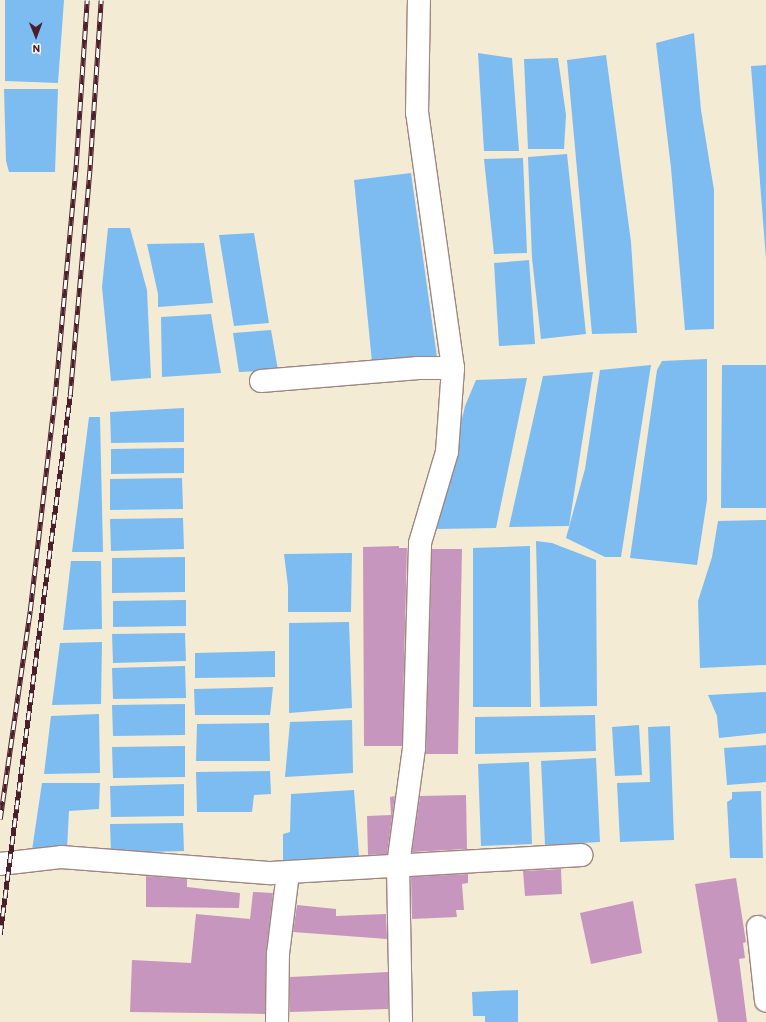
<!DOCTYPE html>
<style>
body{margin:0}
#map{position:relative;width:766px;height:1022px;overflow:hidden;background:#f4ebd5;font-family:Itim,sans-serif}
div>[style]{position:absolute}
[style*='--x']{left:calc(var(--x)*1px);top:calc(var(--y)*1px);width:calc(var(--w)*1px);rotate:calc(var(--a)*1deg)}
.water>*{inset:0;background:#7cbcf1}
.building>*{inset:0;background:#c796be}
.roads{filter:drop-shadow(1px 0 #9f8580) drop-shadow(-1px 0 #9f8580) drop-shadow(0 1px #9f8580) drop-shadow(0 -1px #9f8580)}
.street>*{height:22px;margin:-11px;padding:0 11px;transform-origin:11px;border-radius:11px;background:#fff}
.rail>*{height:4.5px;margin-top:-2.25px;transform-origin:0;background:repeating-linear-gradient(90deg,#fdfcf7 0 9px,#4a1f2b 0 18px);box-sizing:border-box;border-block:1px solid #4a1f2b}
span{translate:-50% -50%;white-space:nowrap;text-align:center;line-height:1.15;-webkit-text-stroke:3.5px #fdfcf7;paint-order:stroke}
.north{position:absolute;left:16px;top:16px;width:40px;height:40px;-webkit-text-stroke:3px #fdfcf7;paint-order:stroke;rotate:179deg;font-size:11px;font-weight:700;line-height:16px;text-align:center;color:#4a1f2b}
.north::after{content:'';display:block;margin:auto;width:14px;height:18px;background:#4a1f2b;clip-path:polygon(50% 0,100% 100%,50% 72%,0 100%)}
</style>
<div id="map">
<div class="water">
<div style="clip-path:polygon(5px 0,64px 0,58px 83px,5px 81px)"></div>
<div style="clip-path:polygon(694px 33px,701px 110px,714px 190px,714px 329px,685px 330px,671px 168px,656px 43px)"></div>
<div style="clip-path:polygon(478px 53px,512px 58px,519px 151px,484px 151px)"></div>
<div style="clip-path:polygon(606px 55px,631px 242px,637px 333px,592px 334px,567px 60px)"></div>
<div style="clip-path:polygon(558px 58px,566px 115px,564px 149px,528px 149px,524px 59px)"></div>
<div style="clip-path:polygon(766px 65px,766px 259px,751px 66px)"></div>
<div style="clip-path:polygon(4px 89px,58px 89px,55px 172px,9px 172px,6px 161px)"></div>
<div style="clip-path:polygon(567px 154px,586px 334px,541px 339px,532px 258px,528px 157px)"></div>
<div style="clip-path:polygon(523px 158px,527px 253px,494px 254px,484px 159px)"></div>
<div style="clip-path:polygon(411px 173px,437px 357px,372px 362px,354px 180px)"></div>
<div style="clip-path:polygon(108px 228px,130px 228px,147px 290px,151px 378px,111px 381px,102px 287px)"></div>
<div style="clip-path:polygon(254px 233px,269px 323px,234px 326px,219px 235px)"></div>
<div style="clip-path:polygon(204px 243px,213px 303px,158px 307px,158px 294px,147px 244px)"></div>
<div style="clip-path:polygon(529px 260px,535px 344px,499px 346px,494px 263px)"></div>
<div style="clip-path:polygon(211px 314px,221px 373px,162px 377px,161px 317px)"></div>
<div style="clip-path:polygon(271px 330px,278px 370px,239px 372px,233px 333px)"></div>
<div style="clip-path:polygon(707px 359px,707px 500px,697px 565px,630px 558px,657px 370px,662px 361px)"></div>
<div style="clip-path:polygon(651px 365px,621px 557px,605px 557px,566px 538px,585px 469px,600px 370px)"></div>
<div style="clip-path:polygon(722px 365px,766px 365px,766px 508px,721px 508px)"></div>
<div style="clip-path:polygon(593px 372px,569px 526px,509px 527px,543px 376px)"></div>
<div style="clip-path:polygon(527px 378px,496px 528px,436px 529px,465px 406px,476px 380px)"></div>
<div style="clip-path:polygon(184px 408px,184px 442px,111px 443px,110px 412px)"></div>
<div style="clip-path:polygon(89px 417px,100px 417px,103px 552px,72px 552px)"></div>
<div style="clip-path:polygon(184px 448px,184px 473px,111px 474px,111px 449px)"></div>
<div style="clip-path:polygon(182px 478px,183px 509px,110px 510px,110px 479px)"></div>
<div style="clip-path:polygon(183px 518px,184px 549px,111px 551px,110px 519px)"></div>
<div style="clip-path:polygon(766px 520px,766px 665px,700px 668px,698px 601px,712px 557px,718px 521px)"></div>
<div style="clip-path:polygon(536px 541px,552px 543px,596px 560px,597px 706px,540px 707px)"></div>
<div style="clip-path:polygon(530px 546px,531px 707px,473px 707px,473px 548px)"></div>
<div style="clip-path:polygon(352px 553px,351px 612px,288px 612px,288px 586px,284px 554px)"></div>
<div style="clip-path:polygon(185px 557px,185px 592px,112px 593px,112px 558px)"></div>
<div style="clip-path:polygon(71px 561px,101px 561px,102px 629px,63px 630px)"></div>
<div style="clip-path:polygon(186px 600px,186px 626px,113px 627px,113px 601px)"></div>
<div style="clip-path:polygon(349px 622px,352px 708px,289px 713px,289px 623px)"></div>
<div style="clip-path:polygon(185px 633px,186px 661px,113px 663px,112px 634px)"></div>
<div style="clip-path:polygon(102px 642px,101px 704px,52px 705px,60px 643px)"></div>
<div style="clip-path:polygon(275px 651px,275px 677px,195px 678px,195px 653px)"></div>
<div style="clip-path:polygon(185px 666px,186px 698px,113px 699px,112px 668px)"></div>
<div style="clip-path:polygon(273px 687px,270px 715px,195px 715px,194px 689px)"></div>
<div style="clip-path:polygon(766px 692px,766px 733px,719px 738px,717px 716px,708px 695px)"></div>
<div style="clip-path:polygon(185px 704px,185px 735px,113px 736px,112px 705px)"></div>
<div style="clip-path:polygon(99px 714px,100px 773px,44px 774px,51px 716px)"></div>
<div style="clip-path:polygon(595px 715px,596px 751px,475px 754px,475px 717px)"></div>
<div style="clip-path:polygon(352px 720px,353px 773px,285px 777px,290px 722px)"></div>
<div style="clip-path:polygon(269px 723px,270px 761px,196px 761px,197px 724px)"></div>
<div style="clip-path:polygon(639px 725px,642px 775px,615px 776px,612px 727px)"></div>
<div style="clip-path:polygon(670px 726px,674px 840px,620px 842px,617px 783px,650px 782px,648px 727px)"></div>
<div style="clip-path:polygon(766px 745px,766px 782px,727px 785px,724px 748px)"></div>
<div style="clip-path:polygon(185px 746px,185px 777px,113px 778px,112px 747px)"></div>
<div style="clip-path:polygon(596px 758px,600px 842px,545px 845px,541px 761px)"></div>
<div style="clip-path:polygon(529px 762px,532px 844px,481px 846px,478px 764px)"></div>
<div style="clip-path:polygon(270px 771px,271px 794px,254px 795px,252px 812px,197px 812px,196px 772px)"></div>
<div style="clip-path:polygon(42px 783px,100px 783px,99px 809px,69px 811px,67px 849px,32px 850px)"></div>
<div style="clip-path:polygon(184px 784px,184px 816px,111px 817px,110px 786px)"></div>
<div style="clip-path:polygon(354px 790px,359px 856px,283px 862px,283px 834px,290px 832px,291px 794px)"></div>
<div style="clip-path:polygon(761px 791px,763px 858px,730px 858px,727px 802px,732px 799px,732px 792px)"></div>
<div style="clip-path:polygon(183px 823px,184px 851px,111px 853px,110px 824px)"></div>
<div style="clip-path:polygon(518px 990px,518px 1022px,485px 1022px,485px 1016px,473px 1016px,472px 992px)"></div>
</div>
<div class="building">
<div style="clip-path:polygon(399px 546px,399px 548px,407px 548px,402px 746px,364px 746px,363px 547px)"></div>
<div style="clip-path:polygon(432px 549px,462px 549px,458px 754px,426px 754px)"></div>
<div style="clip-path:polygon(466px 795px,467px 849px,412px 852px,420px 796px)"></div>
<div style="clip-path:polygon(395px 796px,387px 854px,368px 855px,367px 816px,391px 815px,390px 797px)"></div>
<div style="clip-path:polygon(561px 869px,562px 894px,525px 896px,523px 871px)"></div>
<div style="clip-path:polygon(468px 874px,468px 883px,462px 884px,464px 910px,456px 910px,457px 917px,412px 919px,411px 877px)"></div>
<div style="clip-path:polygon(146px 876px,187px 879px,187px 887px,240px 893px,239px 908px,146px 907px)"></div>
<div style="clip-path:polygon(736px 878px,746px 942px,743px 943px,745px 958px,739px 959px,747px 1022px,718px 1022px,695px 884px)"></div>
<div style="clip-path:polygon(253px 892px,273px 893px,266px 954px,265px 1014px,130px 1012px,132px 960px,191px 963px,196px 914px,250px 919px)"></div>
<div style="clip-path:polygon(633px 901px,642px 953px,591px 964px,580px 913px)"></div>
<div style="clip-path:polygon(297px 905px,336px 909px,336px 916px,386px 914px,387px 939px,293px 932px)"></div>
<div style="clip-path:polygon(388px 972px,388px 1009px,290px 1012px,290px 977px)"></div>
</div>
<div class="roads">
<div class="street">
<div style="--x:261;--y:381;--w:158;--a:-4.7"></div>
<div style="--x:418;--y:368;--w:35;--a:0"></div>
<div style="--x:0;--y:864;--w:61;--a:-6.5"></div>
<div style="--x:61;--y:857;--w:211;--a:4.4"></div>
<div style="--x:271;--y:873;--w:311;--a:-3.3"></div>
<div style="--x:758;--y:927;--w:74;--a:83.8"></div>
<div style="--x:277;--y:1022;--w:68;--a:-89.2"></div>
<div style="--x:278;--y:954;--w:82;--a:-83"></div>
<div style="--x:401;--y:1022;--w:157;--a:-91.1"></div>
<div style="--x:398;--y:865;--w:118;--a:-82.2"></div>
<div style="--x:414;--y:748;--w:205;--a:-88.3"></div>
<div style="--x:420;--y:543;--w:95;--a:-73.5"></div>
<div style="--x:447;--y:452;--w:84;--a:-85.9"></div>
<div style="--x:453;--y:368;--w:258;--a:-98"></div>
<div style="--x:417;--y:113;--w:113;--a:-89"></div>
</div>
</div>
<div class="rail">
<div style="--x:0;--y:819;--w:210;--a:-81.8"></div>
<div style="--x:30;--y:611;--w:216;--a:-83.4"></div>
<div style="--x:55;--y:396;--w:232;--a:-84.8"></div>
<div style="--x:76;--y:165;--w:165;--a:-86.2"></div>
<div style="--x:0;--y:934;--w:544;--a:-82.6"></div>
<div style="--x:70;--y:395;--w:231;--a:-85"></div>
<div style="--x:90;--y:165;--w:165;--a:-86.2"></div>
</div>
<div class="north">N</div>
</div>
